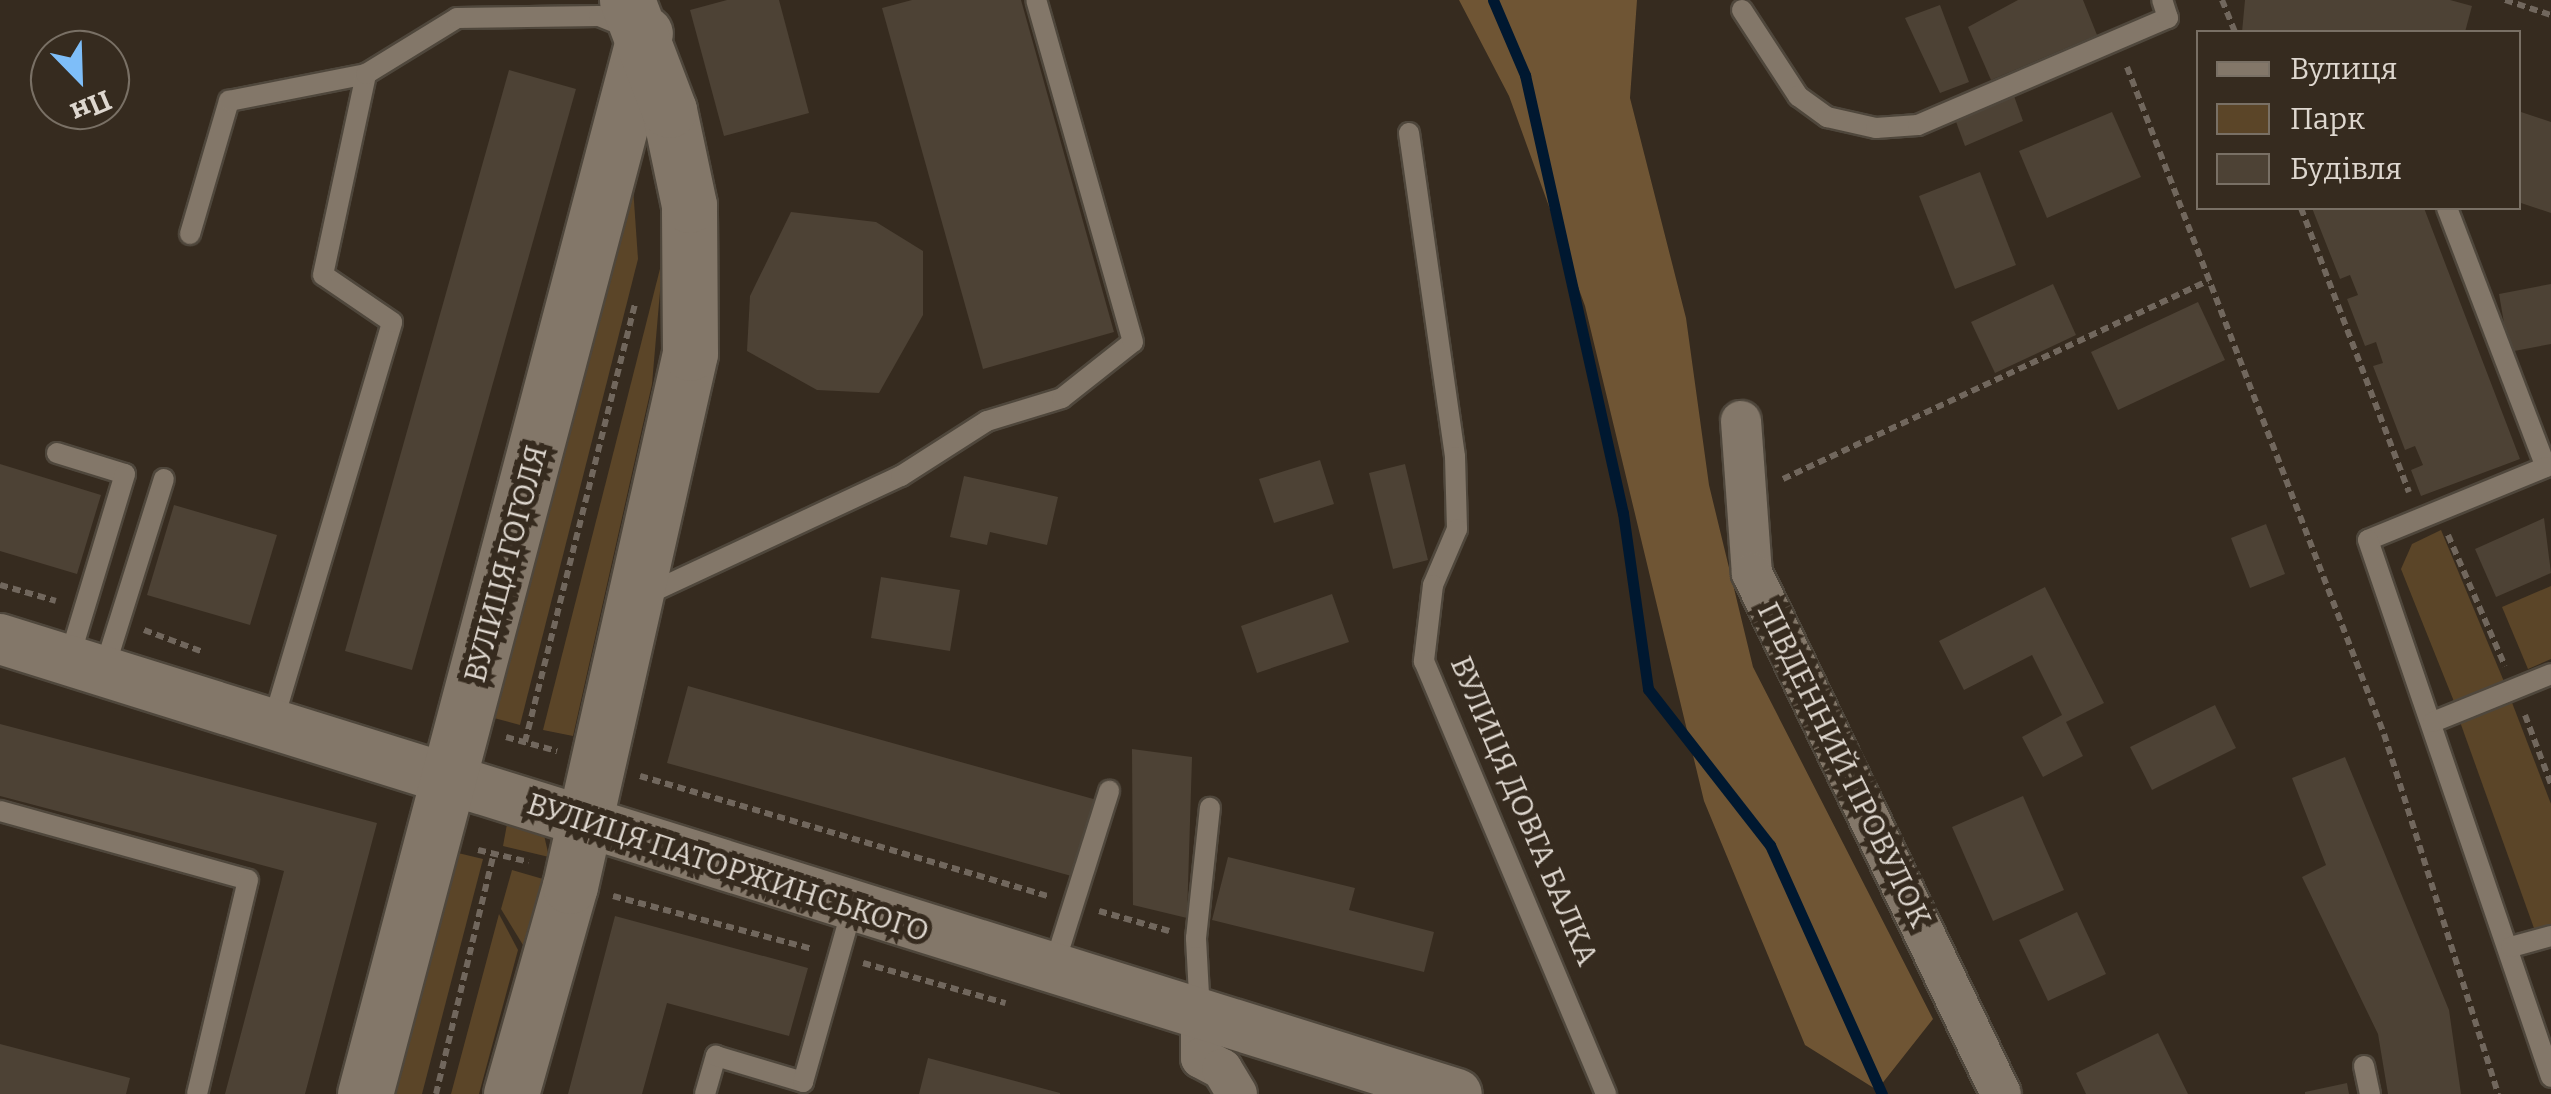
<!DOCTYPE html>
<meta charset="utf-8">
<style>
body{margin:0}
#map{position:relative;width:2551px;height:1094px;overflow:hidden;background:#362b1f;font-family:Bitter,serif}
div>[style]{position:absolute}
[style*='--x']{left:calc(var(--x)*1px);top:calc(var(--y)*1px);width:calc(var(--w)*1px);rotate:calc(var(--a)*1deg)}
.green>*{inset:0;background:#5b4528}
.forest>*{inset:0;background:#6f5534}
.stream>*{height:11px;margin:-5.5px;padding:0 5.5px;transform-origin:5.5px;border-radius:5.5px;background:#001830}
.building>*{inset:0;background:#4d4235}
.path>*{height:6px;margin-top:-3px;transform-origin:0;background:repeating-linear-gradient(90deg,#71675d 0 8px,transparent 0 13px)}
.roads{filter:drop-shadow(2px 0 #4f473c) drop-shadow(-2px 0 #4f473c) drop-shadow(0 2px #4f473c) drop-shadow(0 -2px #4f473c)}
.service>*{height:20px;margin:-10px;padding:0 10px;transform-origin:10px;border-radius:10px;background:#837769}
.minor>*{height:40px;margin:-20px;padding:0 20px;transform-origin:20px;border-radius:20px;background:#837769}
.tertiary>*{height:50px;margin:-25px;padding:0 25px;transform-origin:25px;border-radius:25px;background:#837769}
.secondary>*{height:55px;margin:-27.5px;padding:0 27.5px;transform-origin:27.5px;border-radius:27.5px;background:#837769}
span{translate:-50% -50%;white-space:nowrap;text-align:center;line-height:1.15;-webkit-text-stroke:10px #362b1f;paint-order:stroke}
.street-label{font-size:30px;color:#ded7cf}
.legend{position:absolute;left:2196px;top:30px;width:325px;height:180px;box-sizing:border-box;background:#362b1f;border:2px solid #797065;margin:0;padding:12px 18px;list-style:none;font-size:30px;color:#ded7cf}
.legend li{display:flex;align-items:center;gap:20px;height:50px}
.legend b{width:50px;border:2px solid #797065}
.north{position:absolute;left:30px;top:30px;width:100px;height:100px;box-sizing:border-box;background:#362b1f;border:2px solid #797065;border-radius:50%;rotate:157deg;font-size:28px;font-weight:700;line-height:40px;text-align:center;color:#ded7cf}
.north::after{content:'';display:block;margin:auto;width:35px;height:45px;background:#7ebef9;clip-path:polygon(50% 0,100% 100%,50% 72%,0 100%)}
</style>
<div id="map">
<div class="green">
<div style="clip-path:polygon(633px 187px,638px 259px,520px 725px,494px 718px)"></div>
<div style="clip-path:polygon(663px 257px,652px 384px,573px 736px,543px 730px)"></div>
<div style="clip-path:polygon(2441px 530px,2505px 684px,2455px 704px,2401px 569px,2412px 544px)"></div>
<div style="clip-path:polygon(2551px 586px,2551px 659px,2528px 669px,2502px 607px)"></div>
<div style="clip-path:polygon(2511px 700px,2551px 804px,2551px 927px,2535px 931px,2459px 719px)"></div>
<div style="clip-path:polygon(507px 824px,544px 835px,549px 857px,503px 846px)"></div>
<div style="clip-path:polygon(458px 853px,483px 859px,422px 1094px,394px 1094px)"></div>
<div style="clip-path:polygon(512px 870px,543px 879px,523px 945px,501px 909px)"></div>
<div style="clip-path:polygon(499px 914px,518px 950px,479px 1094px,451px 1094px)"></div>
</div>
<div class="forest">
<div style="clip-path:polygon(1459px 0,1637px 0,1630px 98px,1686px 318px,1709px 485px,1753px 667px,1933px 1019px,1877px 1090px,1805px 1045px,1704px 801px,1585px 306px,1509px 96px)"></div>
</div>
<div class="stream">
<div style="--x:1493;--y:0;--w:82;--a:66.9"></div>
<div style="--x:1525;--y:75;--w:449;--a:77.4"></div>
<div style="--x:1623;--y:513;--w:178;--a:81.9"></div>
<div style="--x:1648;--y:689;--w:198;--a:52"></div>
<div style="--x:1770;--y:845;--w:273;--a:65.8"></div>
</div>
<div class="building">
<div style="clip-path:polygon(727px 0,779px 0,809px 113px,724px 136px,690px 10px)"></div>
<div style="clip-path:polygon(912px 0,1021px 0,1114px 332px,983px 369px,882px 8px)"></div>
<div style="clip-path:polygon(2018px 0,2083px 0,2097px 35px,1991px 80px,1968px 27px)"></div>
<div style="clip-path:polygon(2245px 0,2450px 0,2472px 6px,2465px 32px,2242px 32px)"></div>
<div style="clip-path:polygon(1940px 5px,1969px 82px,1940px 93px,1905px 18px)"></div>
<div style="clip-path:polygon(509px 70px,576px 89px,412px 670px,345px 651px)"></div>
<div style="clip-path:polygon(2014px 96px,2023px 121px,1965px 146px,1955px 119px)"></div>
<div style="clip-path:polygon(2518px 111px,2551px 122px,2551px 213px,2518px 202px)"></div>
<div style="clip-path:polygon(2112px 112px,2141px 177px,2047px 218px,2019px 151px)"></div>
<div style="clip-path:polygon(1980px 172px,2016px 265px,1955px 289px,1919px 196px)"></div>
<div style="clip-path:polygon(2312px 208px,2424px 208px,2520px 459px,2421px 496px,2411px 470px,2423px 465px,2415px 446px,2405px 450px,2373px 366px,2383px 363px,2376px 342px,2365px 346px,2347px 299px,2358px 295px,2350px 275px,2340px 279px)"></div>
<div style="clip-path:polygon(791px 212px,876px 222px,923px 251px,923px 315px,879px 393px,817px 390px,747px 351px,750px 296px)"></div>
<div style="clip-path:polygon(2053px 284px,2076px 335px,1995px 373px,1971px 322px)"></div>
<div style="clip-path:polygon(2551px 284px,2551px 344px,2509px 352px,2499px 294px)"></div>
<div style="clip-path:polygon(2198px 302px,2225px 360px,2118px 410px,2091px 352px)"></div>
<div style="clip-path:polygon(1320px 460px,1334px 504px,1274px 523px,1259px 479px)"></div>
<div style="clip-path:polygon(0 464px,101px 495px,77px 574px,0 551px)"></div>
<div style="clip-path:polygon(1405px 464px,1428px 560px,1393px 569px,1369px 473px)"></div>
<div style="clip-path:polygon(964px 476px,1058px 497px,1047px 545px,990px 532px,987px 545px,950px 537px)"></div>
<div style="clip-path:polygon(174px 505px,277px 535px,250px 625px,147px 595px)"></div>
<div style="clip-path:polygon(2544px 518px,2551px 573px,2496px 597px,2475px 549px)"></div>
<div style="clip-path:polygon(2266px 524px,2285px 574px,2250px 588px,2231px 538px)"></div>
<div style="clip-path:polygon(881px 577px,960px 590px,950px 651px,871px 638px)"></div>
<div style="clip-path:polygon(2045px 587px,2104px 703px,2066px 722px,2083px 756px,2043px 777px,2022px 737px,2062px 715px,2032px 655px,1964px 690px,1939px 641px)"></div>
<div style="clip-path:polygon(1332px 594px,1349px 642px,1257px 673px,1241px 626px)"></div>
<div style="clip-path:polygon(688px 686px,1097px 800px,1075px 877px,667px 763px)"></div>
<div style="clip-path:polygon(2215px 705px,2236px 748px,2152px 790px,2130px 747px)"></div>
<div style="clip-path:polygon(0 724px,377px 823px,305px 1094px,225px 1094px,284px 871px,0 796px)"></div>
<div style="clip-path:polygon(1132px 749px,1192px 757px,1187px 918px,1133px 905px)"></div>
<div style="clip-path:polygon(2345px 757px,2449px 1010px,2461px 1094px,2388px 1094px,2378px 1034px,2302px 877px,2326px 865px,2292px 778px)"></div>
<div style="clip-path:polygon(2023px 796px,2064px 890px,1993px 921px,1952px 827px)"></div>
<div style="clip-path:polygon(1228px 857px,1355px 888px,1349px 910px,1434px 932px,1424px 972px,1212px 920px)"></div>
<div style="clip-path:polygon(2077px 912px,2106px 974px,2048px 1001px,2019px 940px)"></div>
<div style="clip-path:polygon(615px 916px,808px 968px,789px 1036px,667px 1003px,642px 1094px,568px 1094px)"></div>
<div style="clip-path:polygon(2158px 1033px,2188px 1094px,2086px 1094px,2076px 1073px)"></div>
<div style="clip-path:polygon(0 1044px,130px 1078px,126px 1094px,0 1094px)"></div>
<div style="clip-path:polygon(928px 1058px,1060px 1093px,1060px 1094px,919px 1094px)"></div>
<div style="clip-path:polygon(2347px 1083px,2349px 1094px,2305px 1094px,2305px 1092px)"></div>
</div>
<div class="path">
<div style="--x:2222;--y:0;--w:35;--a:68"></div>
<div style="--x:2505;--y:0;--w:48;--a:18.1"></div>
<div style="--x:2127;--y:67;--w:715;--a:68.93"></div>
<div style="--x:2384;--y:734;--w:378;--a:72.4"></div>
<div style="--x:2301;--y:208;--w:304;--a:69.2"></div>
<div style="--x:1783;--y:479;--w:469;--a:-25"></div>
<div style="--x:2448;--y:535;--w:143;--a:66.5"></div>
<div style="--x:0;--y:585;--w:58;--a:15.9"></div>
<div style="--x:144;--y:630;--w:63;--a:20.4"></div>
<div style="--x:2525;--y:715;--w:74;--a:69.4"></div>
<div style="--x:506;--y:737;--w:53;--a:15.4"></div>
<div style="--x:525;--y:742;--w:451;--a:-75.9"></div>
<div style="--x:640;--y:776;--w:426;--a:16.4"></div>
<div style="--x:478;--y:850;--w:52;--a:13.2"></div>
<div style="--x:613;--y:896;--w:206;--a:14.9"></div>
<div style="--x:1099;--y:911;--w:73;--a:15.9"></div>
<div style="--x:863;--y:963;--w:148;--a:15.7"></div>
<div style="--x:436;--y:1094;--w:245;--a:-76.5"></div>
</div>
<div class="roads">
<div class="service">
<div style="--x:1742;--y:10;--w:103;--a:56.9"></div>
<div style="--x:1798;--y:96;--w:36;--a:36"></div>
<div style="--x:1827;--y:117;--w:50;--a:12.7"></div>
<div style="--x:1876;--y:128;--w:42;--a:-4.1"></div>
<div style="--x:1918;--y:125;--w:272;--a:-23.2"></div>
<div style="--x:2168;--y:18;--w:19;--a:-108"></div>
<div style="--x:1409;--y:133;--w:327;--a:81.9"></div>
<div style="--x:1455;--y:457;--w:72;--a:88.4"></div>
<div style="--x:1457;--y:529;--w:61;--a:113.2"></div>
<div style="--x:1433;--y:585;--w:77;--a:96.8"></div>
<div style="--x:1424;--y:661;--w:470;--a:67.2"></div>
<div style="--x:2447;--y:208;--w:277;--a:69.1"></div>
<div style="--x:2546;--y:467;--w:192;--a:157.7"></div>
<div style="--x:2368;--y:540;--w:567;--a:71.18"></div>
<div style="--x:190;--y:234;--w:139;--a:-73.7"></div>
<div style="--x:229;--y:101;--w:140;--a:-11.1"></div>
<div style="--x:57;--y:453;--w:71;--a:17.2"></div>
<div style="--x:125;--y:474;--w:194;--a:106.8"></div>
<div style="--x:639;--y:598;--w:289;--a:-25"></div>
<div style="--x:901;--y:476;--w:102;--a:-32.6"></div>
<div style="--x:987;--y:421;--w:78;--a:-17"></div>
<div style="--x:1062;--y:398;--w:90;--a:-38.3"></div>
<div style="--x:1133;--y:342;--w:355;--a:-105.8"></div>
<div style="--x:104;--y:670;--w:200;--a:-72.6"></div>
<div style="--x:273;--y:722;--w:417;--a:-73.4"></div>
<div style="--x:392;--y:322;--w:83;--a:-145.7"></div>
<div style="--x:323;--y:275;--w:206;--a:-77.9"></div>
<div style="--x:366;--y:74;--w:107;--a:-31.6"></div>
<div style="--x:457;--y:18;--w:142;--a:-0.8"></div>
<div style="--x:599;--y:16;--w:32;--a:22"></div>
<div style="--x:2433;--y:722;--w:127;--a:-22.1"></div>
<div style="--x:0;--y:811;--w:257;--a:15.5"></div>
<div style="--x:248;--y:880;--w:220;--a:103.4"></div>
<div style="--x:2511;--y:947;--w:41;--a:-15.4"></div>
<div style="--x:1053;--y:969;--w:187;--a:-72.5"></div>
<div style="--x:1200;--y:1013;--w:75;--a:-93.1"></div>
<div style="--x:1196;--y:938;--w:131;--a:-83.9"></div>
<div style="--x:2364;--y:1066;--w:29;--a:78"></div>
<div style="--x:705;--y:1094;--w:40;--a:-74"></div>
<div style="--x:716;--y:1056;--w:91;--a:16.6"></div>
<div style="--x:803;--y:1082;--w:177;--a:-74.2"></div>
</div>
<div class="minor">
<div style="--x:1741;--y:421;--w:152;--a:85.9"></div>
<div style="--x:1752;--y:573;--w:577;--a:64.46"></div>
<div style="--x:1201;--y:1015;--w:43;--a:90"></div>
<div style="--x:1201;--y:1058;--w:24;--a:28"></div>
<div style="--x:1222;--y:1069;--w:29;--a:59"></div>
</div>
<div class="tertiary">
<div style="--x:0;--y:639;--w:1526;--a:17.34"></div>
</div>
<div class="secondary">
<div style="--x:365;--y:1094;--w:1097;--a:-75.22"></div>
<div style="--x:511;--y:1094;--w:216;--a:-74.2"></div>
<div style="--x:570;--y:886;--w:546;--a:-77.31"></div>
<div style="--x:690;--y:353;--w:148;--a:-90.4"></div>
<div style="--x:689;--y:205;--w:97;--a:-101.9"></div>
<div style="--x:669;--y:110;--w:118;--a:-110.9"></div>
</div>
</div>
<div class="street-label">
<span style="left:506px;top:564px;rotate:-75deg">ВУЛИЦЯ ГОГОЛЯ</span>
<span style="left:1844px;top:765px;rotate:64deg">ПІВДЕННИЙ ПРОВУЛОК</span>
<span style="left:1524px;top:811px;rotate:67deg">ВУЛИЦЯ ДОВГА БАЛКА</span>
<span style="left:728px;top:868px;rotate:18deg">ВУЛИЦЯ ПАТОРЖИНСЬКОГО</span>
</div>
<ul class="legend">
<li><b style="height:12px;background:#837769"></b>Вулиця</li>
<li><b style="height:28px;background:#5b4528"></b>Парк</li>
<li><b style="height:28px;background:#4d4235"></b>Будівля</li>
</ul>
<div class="north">Пн</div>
</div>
